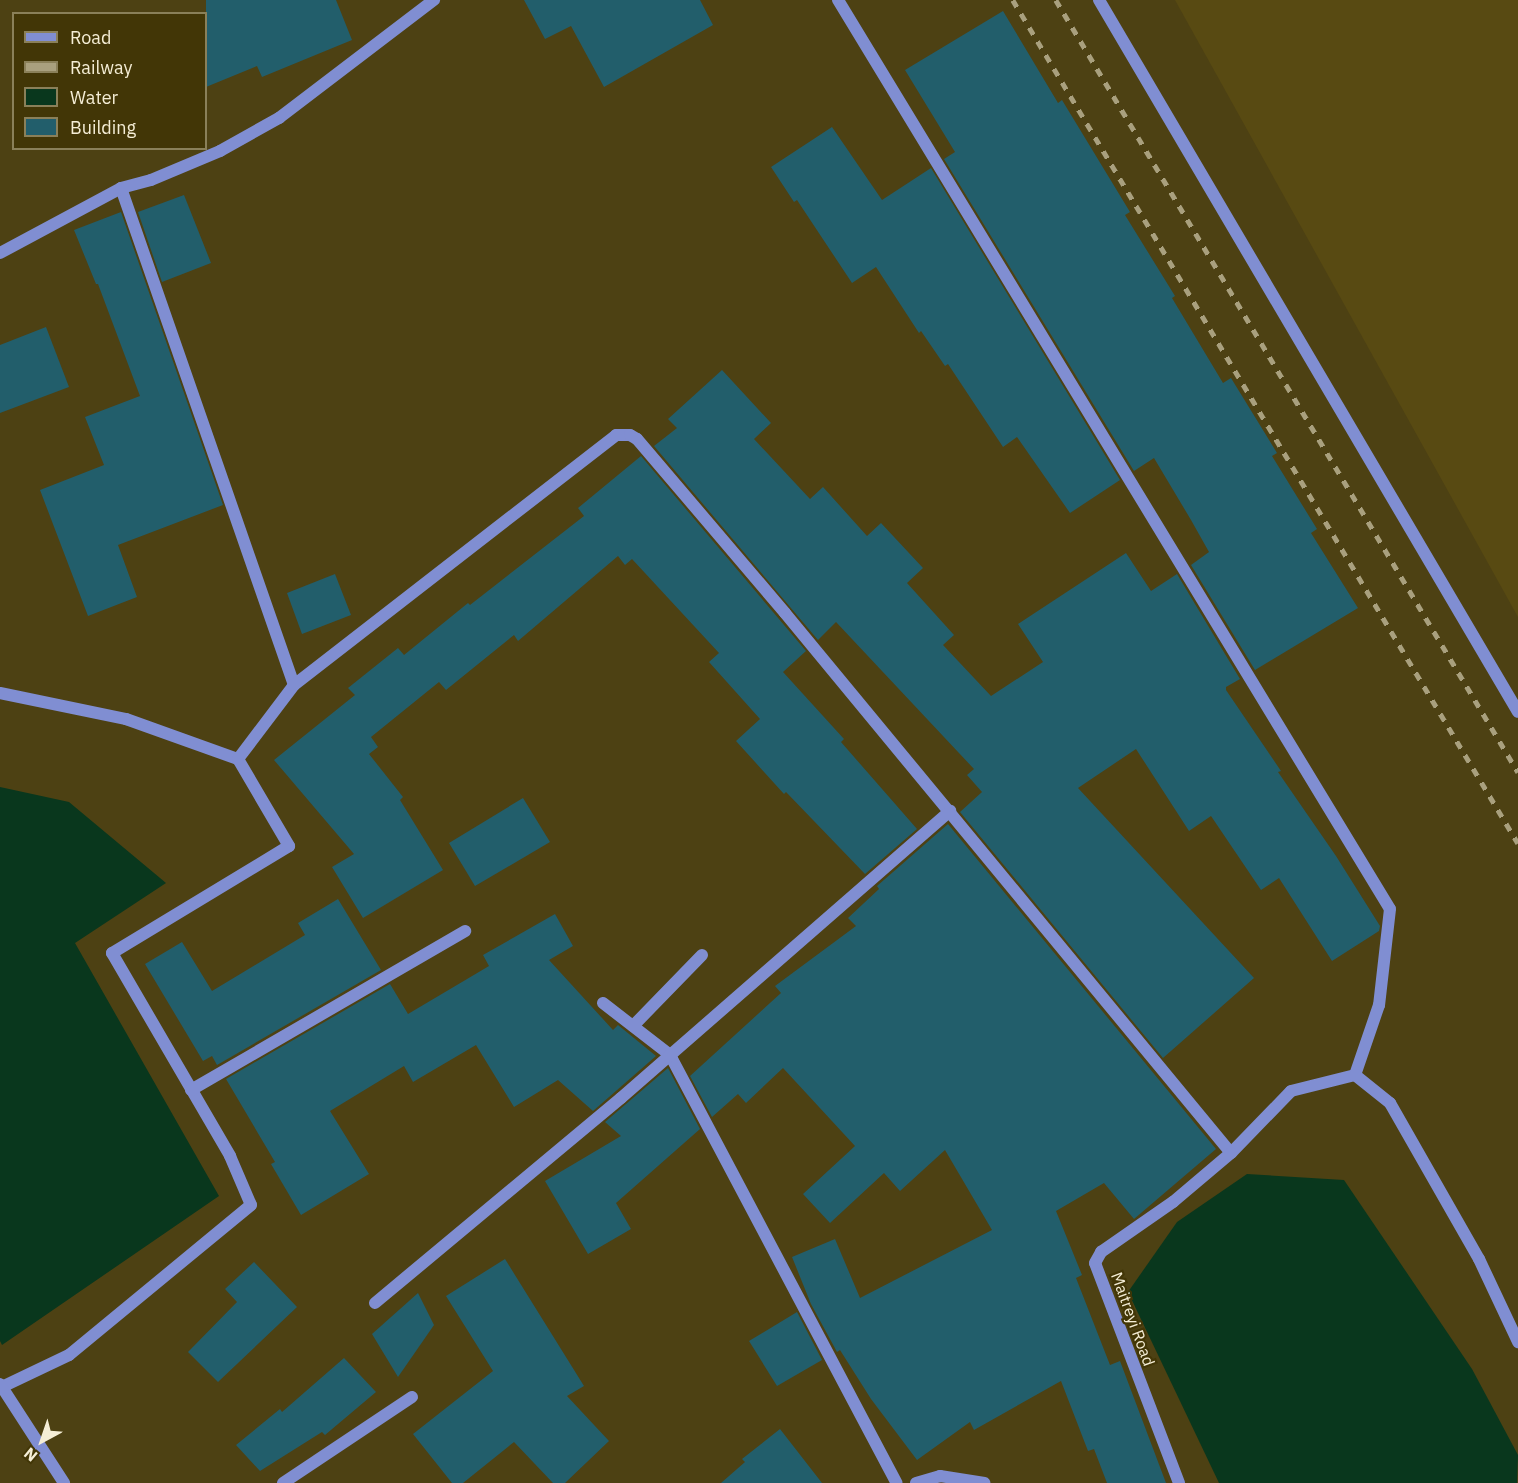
<!DOCTYPE html>
<style>
body{margin:0}
#map{position:relative;width:1518px;height:1483px;overflow:hidden;background:#4d4113;font-family:"IBM Plex Sans",sans-serif}
div>[style]{position:absolute}
[style*='--x']{left:calc(var(--x)*1px);top:calc(var(--y)*1px);width:calc(var(--w)*1px);rotate:calc(var(--a)*1deg)}
.built>*{inset:0;background:#584a12}
.water>*{inset:0;background:#09371d}
.building>*{inset:0;background:#225e6b}
.lane>*{height:12px;margin:-6px;padding:0 6px;transform-origin:6px;border-radius:6px;background:#808ed2}
.street>*{height:12px;margin:-6px;padding:0 6px;transform-origin:6px;border-radius:6px;background:#808ed2}
.rail>*{height:4.5px;margin-top:-2.25px;transform-origin:0;background:repeating-linear-gradient(90deg,#a9a07e 0 8px,transparent 0 16px)}
span{translate:-50% -50%;white-space:nowrap;text-align:center;line-height:1.15;-webkit-text-stroke:4.5px #423606;paint-order:stroke}
.street-label{font-size:16px;color:#f5eed6}
.legend{position:absolute;left:12px;top:12px;width:195px;height:138px;box-sizing:border-box;background:#423606;border:2px solid #8a8059;margin:0;padding:8px 10px;list-style:none;font-size:18px;color:#f5eed6}
.legend li{display:flex;align-items:center;gap:12px;height:30px}
.legend b{width:30px;border:2px solid #8a8059}
.north{position:absolute;left:12px;top:1411px;width:60px;height:60px;-webkit-text-stroke:4px #423606;paint-order:stroke;rotate:220deg;font-size:16px;font-weight:700;line-height:24px;text-align:center;color:#f5eed6}
.north::after{content:'';display:block;margin:auto;width:21px;height:27px;background:#f5eed6;clip-path:polygon(50% 0,100% 100%,50% 72%,0 100%)}
</style>
<div id="map">
<div class="built">
<div style="clip-path:polygon(1175px 0,1518px 0,1518px 617px)"></div>
</div>
<div class="water">
<div style="clip-path:polygon(0 787px,69px 802px,166px 883px,75px 943px,219px 1196px,2px 1345px,0 1341px)"></div>
<div style="clip-path:polygon(1247px 1174px,1344px 1180px,1472px 1369px,1518px 1455px,1517px 1483px,1219px 1483px,1128px 1292px,1177px 1222px)"></div>
</div>
<div class="building">
<div style="clip-path:polygon(206px 0,336px 0,352px 40px,262px 77px,257px 66px,206px 87px)"></div>
<div style="clip-path:polygon(524px 0,700px 0,713px 25px,604px 87px,571px 26px,545px 39px)"></div>
<div style="clip-path:polygon(1003px 11px,1058px 103px,1062px 100px,1130px 212px,1125px 215px,1175px 296px,1172px 298px,1223px 383px,1231px 378px,1277px 453px,1272px 456px,1317px 529px,1311px 533px,1358px 608px,1255px 670px,1191px 565px,1209px 552px,1191px 520px,1154px 458px,1134px 471px,944px 159px,955px 152px,905px 70px)"></div>
<div style="clip-path:polygon(832px 127px,882px 200px,931px 168px,1120px 480px,1070px 513px,1017px 437px,1003px 447px,948px 364px,945px 366px,921px 331px,919px 333px,876px 267px,852px 283px,797px 200px,794px 202px,771px 167px)"></div>
<div style="clip-path:polygon(184px 195px,211px 263px,162px 282px,138px 212px)"></div>
<div style="clip-path:polygon(121px 212px,223px 505px,118px 545px,137px 597px,88px 616px,40px 490px,104px 465px,85px 417px,140px 396px,98px 284px,96px 284px,74px 230px)"></div>
<div style="clip-path:polygon(46px 327px,69px 387px,0 413px,0 345px)"></div>
<div style="clip-path:polygon(722px 370px,771px 423px,754px 439px,810px 499px,823px 487px,867px 536px,881px 523px,923px 568px,907px 583px,954px 635px,943px 645px,991px 696px,1043px 662px,1018px 624px,1126px 553px,1151px 591px,1177px 574px,1240px 679px,1226px 687px,1226px 690px,1281px 771px,1278px 772px,1336px 856px,1380px 926px,1379px 931px,1332px 961px,1279px 878px,1261px 890px,1211px 816px,1189px 831px,1136px 749px,1078px 788px,1254px 978px,1163px 1058px,960px 812px,982px 792px,967px 775px,974px 769px,836px 622px,818px 640px,654px 446px,677px 428px,668px 419px)"></div>
<div style="clip-path:polygon(641px 456px,806px 651px,783px 672px,844px 739px,841px 742px,917px 829px,865px 874px,786px 792px,784px 794px,736px 741px,760px 719px,709px 662px,719px 653px,632px 559px,625px 565px,618px 556px,518px 641px,514px 635px,446px 690px,439px 682px,371px 737px,378px 747px,369px 754px,403px 797px,400px 800px,443px 870px,363px 918px,332px 867px,354px 854px,274px 760px,355px 695px,348px 688px,398px 648px,404px 655px,468px 603px,470px 605px,584px 516px,578px 508px)"></div>
<div style="clip-path:polygon(335px 574px,351px 615px,302px 634px,287px 593px)"></div>
<div style="clip-path:polygon(523px 798px,550px 842px,475px 886px,449px 843px)"></div>
<div style="clip-path:polygon(948px 824px,1216px 1149px,1134px 1219px,1104px 1183px,1056px 1211px,1082px 1275px,1076px 1278px,1110px 1365px,1120px 1361px,1166px 1483px,1107px 1483px,1094px 1449px,1088px 1451px,1061px 1381px,974px 1430px,970px 1422px,917px 1460px,871px 1399px,840px 1350px,837px 1352px,811px 1304px,792px 1257px,835px 1239px,860px 1298px,992px 1230px,945px 1150px,900px 1191px,884px 1173px,830px 1223px,803px 1194px,855px 1146px,783px 1068px,746px 1103px,738px 1094px,712px 1117px,690px 1076px,781px 993px,775px 986px,856px 926px,848px 918px,879px 889px,877px 886px)"></div>
<div style="clip-path:polygon(338px 899px,381px 970px,217px 1065px,212px 1056px,203px 1061px,145px 964px,182px 942px,212px 991px,305px 935px,298px 923px)"></div>
<div style="clip-path:polygon(555px 914px,573px 946px,549px 960px,613px 1030px,618px 1025px,656px 1056px,593px 1111px,558px 1080px,514px 1107px,476px 1045px,413px 1082px,404px 1066px,330px 1111px,369px 1174px,301px 1215px,271px 1164px,275px 1162px,226px 1079px,390px 984px,408px 1014px,489px 966px,483px 955px)"></div>
<div style="clip-path:polygon(668px 1068px,700px 1129px,616px 1203px,631px 1229px,588px 1254px,545px 1181px,621px 1136px,605px 1122px)"></div>
<div style="clip-path:polygon(505px 1259px,584px 1386px,567px 1396px,609px 1441px,565px 1483px,553px 1483px,514px 1442px,463px 1483px,452px 1483px,413px 1434px,493px 1371px,446px 1296px)"></div>
<div style="clip-path:polygon(254px 1262px,297px 1307px,218px 1382px,188px 1352px,237px 1302px,225px 1289px)"></div>
<div style="clip-path:polygon(418px 1293px,434px 1325px,398px 1377px,372px 1334px)"></div>
<div style="clip-path:polygon(797px 1312px,822px 1360px,777px 1386px,749px 1341px)"></div>
<div style="clip-path:polygon(344px 1358px,376px 1392px,325px 1435px,322px 1432px,260px 1471px,236px 1445px,280px 1409px,282px 1412px)"></div>
<div style="clip-path:polygon(780px 1429px,822px 1483px,721px 1483px,745px 1462px,742px 1459px)"></div>
</div>
<div class="lane">
<div style="--x:1099;--y:0;--w:826;--a:59.52"></div>
</div>
<div class="street">
<div style="--x:838;--y:0;--w:1063;--a:58.73"></div>
<div style="--x:1390;--y:909;--w:97;--a:96.5"></div>
<div style="--x:1379;--y:1005;--w:74;--a:108.9"></div>
<div style="--x:121;--y:188;--w:526;--a:70.81"></div>
<div style="--x:0;--y:253;--w:137;--a:-28.2"></div>
<div style="--x:121;--y:188;--w:31;--a:-15"></div>
<div style="--x:151;--y:180;--w:75;--a:-22.8"></div>
<div style="--x:220;--y:151;--w:68;--a:-29.2"></div>
<div style="--x:279;--y:118;--w:195;--a:-37.3"></div>
<div style="--x:0;--y:693;--w:129;--a:11.7"></div>
<div style="--x:126;--y:719;--w:119;--a:19.7"></div>
<div style="--x:238;--y:759;--w:101;--a:59.6"></div>
<div style="--x:289;--y:846;--w:207;--a:148.8"></div>
<div style="--x:112;--y:953;--w:235;--a:59.8"></div>
<div style="--x:230;--y:1156;--w:53;--a:66.8"></div>
<div style="--x:251;--y:1205;--w:236;--a:140.5"></div>
<div style="--x:69;--y:1355;--w:74;--a:154.5"></div>
<div style="--x:238;--y:759;--w:93;--a:-52.9"></div>
<div style="--x:294;--y:685;--w:408;--a:-37.8"></div>
<div style="--x:616;--y:435;--w:14;--a:0"></div>
<div style="--x:630;--y:435;--w:8;--a:30"></div>
<div style="--x:637;--y:439;--w:228;--a:49.6"></div>
<div style="--x:785;--y:613;--w:700;--a:50.45"></div>
<div style="--x:1231;--y:1153;--w:86;--a:-45.9"></div>
<div style="--x:1291;--y:1091;--w:66;--a:-14"></div>
<div style="--x:1355;--y:1075;--w:45;--a:38.7"></div>
<div style="--x:1390;--y:1103;--w:180;--a:60.3"></div>
<div style="--x:1479;--y:1259;--w:92;--a:64.8"></div>
<div style="--x:603;--y:1003;--w:85;--a:37.8"></div>
<div style="--x:670;--y:1055;--w:484;--a:62.1"></div>
<div style="--x:633;--y:1026;--w:99;--a:-45.8"></div>
<div style="--x:191;--y:1090;--w:317;--a:-30.1"></div>
<div style="--x:375;--y:1303;--w:320;--a:-39.8"></div>
<div style="--x:621;--y:1098;--w:437;--a:-41.1"></div>
<div style="--x:0;--y:1384;--w:118;--a:57.1"></div>
<div style="--x:283;--y:1483;--w:155;--a:-33.7"></div>
<div style="--x:916;--y:1483;--w:25;--a:-16"></div>
<div style="--x:940;--y:1476;--w:45;--a:9"></div>
<div style="--x:1179;--y:1483;--w:235;--a:-110.9"></div>
<div style="--x:1095;--y:1263;--w:13;--a:-61"></div>
<div style="--x:1101;--y:1252;--w:88;--a:-34.8"></div>
<div style="--x:1173;--y:1202;--w:76;--a:-40.2"></div>
</div>
<div class="rail">
<div style="--x:1013;--y:0;--w:983;--a:59.08"></div>
<div style="--x:1056;--y:0;--w:900;--a:59.1"></div>
</div>
<div class="street-label">
<span style="left:1133px;top:1319px;rotate:70deg">Maitreyi Road</span>
</div>
<ul class="legend">
<li><b style="height:8px;background:#808ed2"></b>Road</li>
<li><b style="height:8px;background:#a9a07e"></b>Railway</li>
<li><b style="height:16px;background:#09371d"></b>Water</li>
<li><b style="height:16px;background:#225e6b"></b>Building</li>
</ul>
<div class="north">N</div>
</div>
